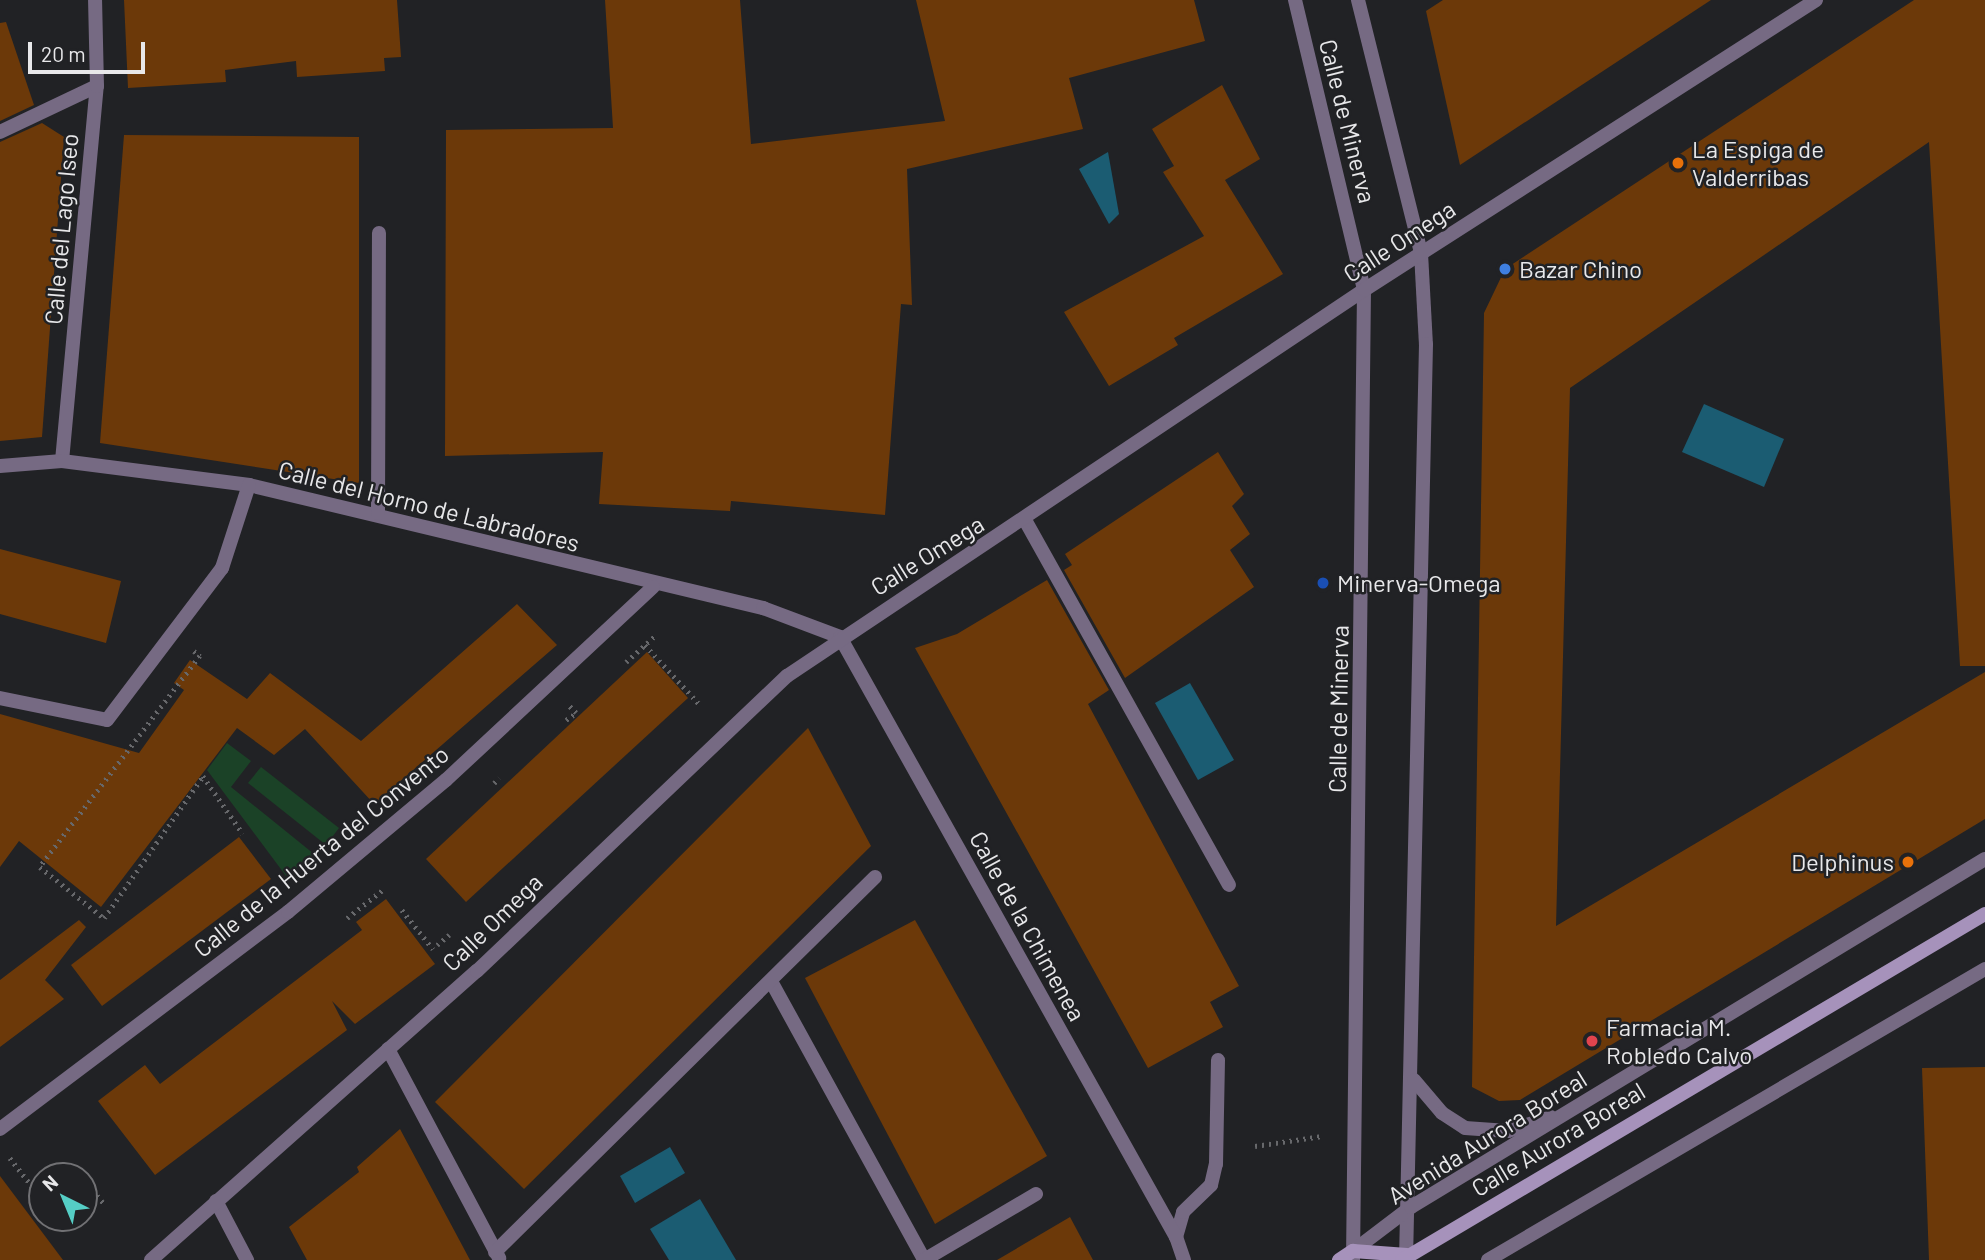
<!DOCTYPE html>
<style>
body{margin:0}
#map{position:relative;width:1985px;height:1260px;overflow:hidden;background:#212225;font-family:Barlow,sans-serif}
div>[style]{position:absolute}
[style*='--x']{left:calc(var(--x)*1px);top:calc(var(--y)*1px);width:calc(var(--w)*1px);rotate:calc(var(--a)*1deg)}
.green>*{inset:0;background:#1b4227}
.water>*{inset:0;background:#1b5c72}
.building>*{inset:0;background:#6c3909}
.path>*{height:4.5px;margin-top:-2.25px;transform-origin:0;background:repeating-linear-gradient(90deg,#67686b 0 2px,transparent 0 7px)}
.lane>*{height:14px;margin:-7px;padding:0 7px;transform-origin:7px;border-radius:7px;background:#766a83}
.street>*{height:14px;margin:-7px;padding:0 7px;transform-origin:7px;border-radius:7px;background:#766a83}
.secondary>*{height:14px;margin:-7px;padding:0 7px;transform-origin:7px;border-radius:7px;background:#a692bb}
.dots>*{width:19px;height:19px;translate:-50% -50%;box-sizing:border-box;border:4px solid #212225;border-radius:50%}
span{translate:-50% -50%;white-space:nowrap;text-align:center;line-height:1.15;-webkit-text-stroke:5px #212225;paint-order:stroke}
.street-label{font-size:24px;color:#e8e8ea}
.poi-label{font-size:24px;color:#e8e8ea}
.left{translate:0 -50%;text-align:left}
.right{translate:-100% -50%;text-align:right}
.north{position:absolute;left:28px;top:1162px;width:70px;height:70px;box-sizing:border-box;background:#212225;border:2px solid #717174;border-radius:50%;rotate:317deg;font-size:19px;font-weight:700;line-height:28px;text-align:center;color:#e8e8ea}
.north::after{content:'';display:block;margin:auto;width:24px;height:32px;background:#55cec5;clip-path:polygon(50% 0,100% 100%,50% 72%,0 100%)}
.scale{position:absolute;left:28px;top:42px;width:117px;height:32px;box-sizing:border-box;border:4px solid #e8e8ea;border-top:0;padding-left:9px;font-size:21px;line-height:24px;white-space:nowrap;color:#e8e8ea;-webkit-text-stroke:5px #212225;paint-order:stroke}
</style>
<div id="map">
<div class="green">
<div style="clip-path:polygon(227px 743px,251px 761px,231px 787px,314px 854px,286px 876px,207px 770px)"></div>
<div style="clip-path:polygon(261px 767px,339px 828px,326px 845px,248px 783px)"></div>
</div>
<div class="water">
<div style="clip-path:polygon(1108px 152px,1119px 214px,1109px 224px,1079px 169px)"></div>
<div style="clip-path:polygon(1704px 404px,1784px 439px,1764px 487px,1682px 452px)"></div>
<div style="clip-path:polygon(1190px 683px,1234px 760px,1198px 780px,1155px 703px)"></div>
<div style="clip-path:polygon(670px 1147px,685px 1173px,635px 1203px,620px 1176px)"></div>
<div style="clip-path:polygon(700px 1199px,736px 1260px,669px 1260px,650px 1229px)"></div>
</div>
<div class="building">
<div style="clip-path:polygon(124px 0,397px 0,401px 57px,384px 58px,385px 71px,297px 77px,296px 61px,225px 70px,226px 82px,128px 88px)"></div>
<div style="clip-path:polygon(605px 0,740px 0,751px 144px,945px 121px,916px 0,1194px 0,1205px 41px,1069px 78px,1083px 129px,907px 169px,912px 305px,901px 304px,885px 515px,731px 501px,730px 511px,599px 504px,603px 452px,445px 456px,446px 130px,613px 128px)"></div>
<div style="clip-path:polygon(1443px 0,1711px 0,1460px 165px,1426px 11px)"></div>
<div style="clip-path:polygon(1914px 0,1985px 0,1985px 666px,1960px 666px,1929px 142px,1570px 388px,1556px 926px,1985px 672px,1985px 819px,1520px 1100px,1499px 1101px,1472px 1087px,1484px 313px,1505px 269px)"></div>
<div style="clip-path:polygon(6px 22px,34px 105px,0 121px,0 23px)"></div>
<div style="clip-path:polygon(1222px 85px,1260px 159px,1225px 180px,1283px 274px,1174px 338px,1178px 345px,1109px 386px,1064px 312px,1204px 236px,1163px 172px,1174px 166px,1152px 129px)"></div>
<div style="clip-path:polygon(42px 123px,64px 137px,42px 437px,0 441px,0 142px)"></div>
<div style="clip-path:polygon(124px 135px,359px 137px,359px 483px,100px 443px)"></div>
<div style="clip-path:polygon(1218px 452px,1244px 494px,1232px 506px,1250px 534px,1230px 550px,1254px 587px,1125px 678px,1064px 570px,1072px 565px,1065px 554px)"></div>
<div style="clip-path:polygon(0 549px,121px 581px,106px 643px,0 614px)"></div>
<div style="clip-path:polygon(1047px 580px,1109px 690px,1088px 704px,1239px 986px,1210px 1002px,1223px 1027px,1148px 1068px,915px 648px,957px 634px)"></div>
<div style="clip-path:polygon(517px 604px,557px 645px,374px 804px,305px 729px,274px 755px,237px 728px,101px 907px,19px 841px,0 867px,0 714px,139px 753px,184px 690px,174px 683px,190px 660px,247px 699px,270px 673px,361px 741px)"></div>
<div style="clip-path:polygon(647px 652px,688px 698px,466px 902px,426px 859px)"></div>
<div style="clip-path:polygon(808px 728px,871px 846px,524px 1189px,435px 1102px)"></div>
<div style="clip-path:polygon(239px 837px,271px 879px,102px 1006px,71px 965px)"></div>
<div style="clip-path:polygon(386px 899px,435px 964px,355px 1024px,332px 1001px,347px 1030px,155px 1175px,98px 1101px,145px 1065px,160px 1084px,362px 930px,356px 922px)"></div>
<div style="clip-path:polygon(79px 920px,86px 927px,45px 980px,64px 999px,0 1047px,0 980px)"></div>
<div style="clip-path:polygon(915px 920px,1047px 1156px,935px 1224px,805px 978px)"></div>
<div style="clip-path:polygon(1985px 1067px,1985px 1260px,1929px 1260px,1922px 1068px)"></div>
<div style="clip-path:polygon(400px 1129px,470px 1260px,307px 1260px,289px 1227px,359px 1172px,357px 1167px)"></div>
<div style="clip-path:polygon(0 1176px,63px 1260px,0 1260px)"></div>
<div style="clip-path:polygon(1070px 1217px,1093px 1260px,997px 1260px)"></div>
</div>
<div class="path">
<div style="--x:645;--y:645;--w:83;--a:47.4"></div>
<div style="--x:194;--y:651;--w:8;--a:40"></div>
<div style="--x:200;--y:656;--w:265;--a:127.2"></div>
<div style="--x:40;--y:867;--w:82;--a:38.6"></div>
<div style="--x:104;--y:918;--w:173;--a:-55.1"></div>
<div style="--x:203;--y:776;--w:70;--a:55.4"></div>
<div style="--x:626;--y:662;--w:38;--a:-42"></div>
<div style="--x:566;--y:720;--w:12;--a:-35"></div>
<div style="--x:576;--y:713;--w:13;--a:-135"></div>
<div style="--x:494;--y:783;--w:7;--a:-45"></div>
<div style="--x:402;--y:910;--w:50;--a:51.5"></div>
<div style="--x:347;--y:918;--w:48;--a:-38.3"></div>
<div style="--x:437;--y:945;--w:16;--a:-40"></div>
<div style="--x:1255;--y:1146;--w:68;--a:-8.5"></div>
<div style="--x:10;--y:1158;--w:52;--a:52"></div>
<div style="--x:79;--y:1176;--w:2;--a:0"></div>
<div style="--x:84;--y:1179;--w:32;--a:51"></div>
</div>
<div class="lane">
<div style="--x:1025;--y:520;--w:418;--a:60.8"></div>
<div style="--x:772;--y:983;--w:316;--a:61.2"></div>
<div style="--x:388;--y:1049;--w:237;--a:62"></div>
<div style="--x:495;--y:1252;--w:534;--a:-44.62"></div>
<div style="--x:924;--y:1260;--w:130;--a:-30.5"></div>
<div style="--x:1184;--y:1260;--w:24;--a:-109"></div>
<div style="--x:1176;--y:1237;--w:26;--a:-74"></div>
<div style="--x:1183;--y:1212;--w:39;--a:-44"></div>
<div style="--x:1211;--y:1185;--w:22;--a:-77"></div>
<div style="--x:1216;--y:1164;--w:104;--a:-88.9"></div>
</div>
<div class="street">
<div style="--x:1295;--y:0;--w:298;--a:76.6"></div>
<div style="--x:1364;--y:290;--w:970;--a:90.65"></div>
<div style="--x:1358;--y:0;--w:261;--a:76"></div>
<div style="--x:1421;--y:253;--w:91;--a:86.9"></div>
<div style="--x:1426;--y:344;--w:916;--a:91.25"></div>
<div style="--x:0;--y:132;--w:107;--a:-25.4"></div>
<div style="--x:62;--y:461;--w:377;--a:-84.7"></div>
<div style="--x:97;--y:86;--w:86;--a:-91.3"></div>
<div style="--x:0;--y:466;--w:62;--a:-4.6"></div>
<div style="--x:62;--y:461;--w:189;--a:7.3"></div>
<div style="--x:249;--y:485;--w:529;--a:13.46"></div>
<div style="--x:763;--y:608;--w:82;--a:20.6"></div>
<div style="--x:378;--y:513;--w:280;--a:-89.8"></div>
<div style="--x:840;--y:637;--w:688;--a:60.75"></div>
<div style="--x:0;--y:698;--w:109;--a:11.6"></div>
<div style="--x:107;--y:720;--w:191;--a:-52.9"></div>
<div style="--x:222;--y:568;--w:87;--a:-72"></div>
<div style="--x:1414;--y:1080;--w:43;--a:49.7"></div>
<div style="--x:1442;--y:1113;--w:27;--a:33"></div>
<div style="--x:1465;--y:1128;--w:43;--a:4"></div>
<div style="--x:1508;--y:1131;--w:45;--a:-18"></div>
<div style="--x:0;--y:1129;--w:361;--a:-37"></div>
<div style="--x:288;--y:912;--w:206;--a:-39.9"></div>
<div style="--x:446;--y:780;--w:283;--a:-43"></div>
<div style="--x:216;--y:1201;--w:67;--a:62.3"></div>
<div style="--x:1353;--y:1251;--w:73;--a:-37.2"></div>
<div style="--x:1411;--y:1207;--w:671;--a:-31.23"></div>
<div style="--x:151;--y:1260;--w:436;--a:-41.6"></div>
<div style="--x:477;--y:971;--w:428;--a:-43.6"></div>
<div style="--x:787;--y:676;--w:694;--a:-33.78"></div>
<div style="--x:1364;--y:290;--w:537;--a:-32.68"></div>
<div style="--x:1488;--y:1260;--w:576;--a:-30.35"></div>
</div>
<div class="secondary">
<div style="--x:1339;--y:1260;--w:17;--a:-33"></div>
<div style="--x:1353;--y:1251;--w:54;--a:4.2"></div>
<div style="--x:1402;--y:1260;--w:678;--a:-30.69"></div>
</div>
<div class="dots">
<div style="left:1678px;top:163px;background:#e8710a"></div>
<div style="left:1505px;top:269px;background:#3f7fe0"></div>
<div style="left:1323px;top:583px;background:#1a4fb4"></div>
<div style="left:1908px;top:862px;background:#e8710a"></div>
<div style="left:1592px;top:1041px;background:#e0444e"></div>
</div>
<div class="street-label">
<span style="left:1348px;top:121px;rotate:76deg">Calle de Minerva</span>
<span style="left:61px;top:229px;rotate:-85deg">Calle del Lago Iseo</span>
<span style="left:1399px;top:241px;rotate:-33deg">Calle Omega</span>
<span style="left:429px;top:506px;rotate:14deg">Calle del Horno de Labradores</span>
<span style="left:927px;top:555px;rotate:-32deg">Calle Omega</span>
<span style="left:1338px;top:709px;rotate:-89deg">Calle de Minerva</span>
<span style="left:321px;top:851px;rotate:-39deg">Calle de la Huerta del Convento</span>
<span style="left:492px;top:922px;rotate:-44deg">Calle Omega</span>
<span style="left:1028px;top:926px;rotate:61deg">Calle de la Chimenea</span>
<span style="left:1487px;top:1137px;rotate:-32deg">Avenida Aurora Boreal</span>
<span style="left:1558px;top:1139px;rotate:-31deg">Calle Aurora Boreal</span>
</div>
<div class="poi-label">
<span class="left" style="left:1692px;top:163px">La Espiga de<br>Valderribas</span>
<span class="left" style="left:1519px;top:269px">Bazar Chino</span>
<span class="left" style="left:1337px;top:583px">Minerva-Omega</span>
<span class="right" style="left:1894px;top:862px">Delphinus</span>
<span class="left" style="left:1606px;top:1041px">Farmacia M.<br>Robledo Calvo</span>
</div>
<div class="north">N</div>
<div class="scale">20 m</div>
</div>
